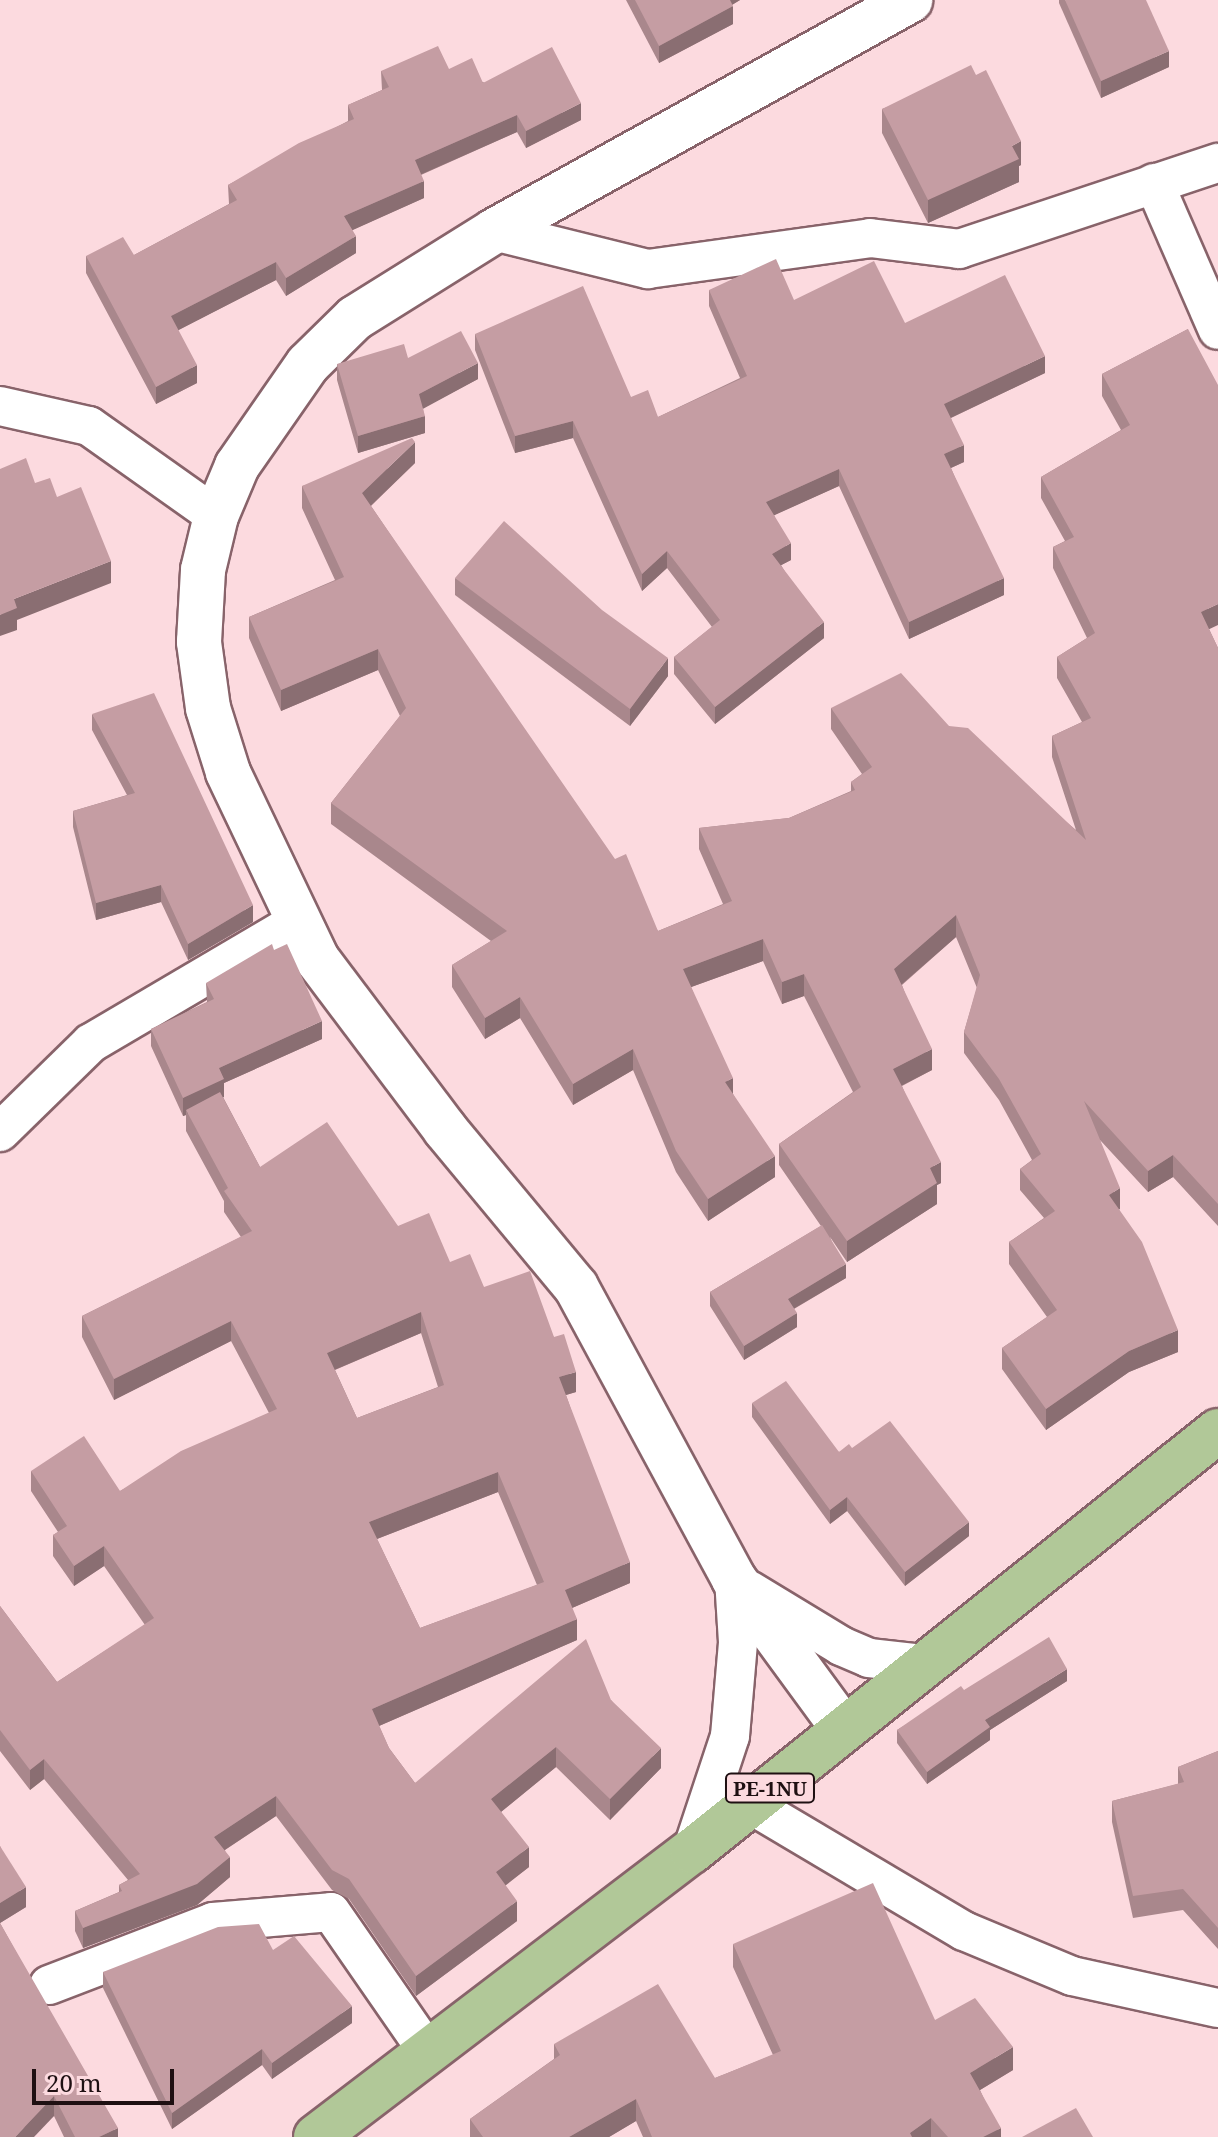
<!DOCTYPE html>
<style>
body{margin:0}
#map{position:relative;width:1218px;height:2137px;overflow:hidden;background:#fcdadf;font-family:"Noto Serif",serif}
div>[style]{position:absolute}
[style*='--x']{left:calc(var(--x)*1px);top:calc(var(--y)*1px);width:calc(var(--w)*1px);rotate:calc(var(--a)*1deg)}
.roads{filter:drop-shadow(2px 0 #88636a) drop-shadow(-2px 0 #88636a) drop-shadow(0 2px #88636a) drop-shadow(0 -2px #88636a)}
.minor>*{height:38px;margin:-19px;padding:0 19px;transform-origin:19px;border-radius:19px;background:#fff}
.secondary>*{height:44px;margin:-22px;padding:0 22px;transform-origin:22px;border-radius:22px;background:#fff}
.primary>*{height:44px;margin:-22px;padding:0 22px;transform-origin:22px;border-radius:22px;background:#b1c898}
.wall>*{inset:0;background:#a9878c}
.shaded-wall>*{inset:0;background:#8a6e72}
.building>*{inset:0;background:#c59da3}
span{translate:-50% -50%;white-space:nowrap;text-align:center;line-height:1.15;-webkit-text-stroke:8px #fcdadf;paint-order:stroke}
.shield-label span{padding:2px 6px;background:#fcdadf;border:2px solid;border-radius:6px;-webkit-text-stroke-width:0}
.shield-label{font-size:20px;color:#1e1012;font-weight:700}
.scale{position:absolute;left:32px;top:2069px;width:142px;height:36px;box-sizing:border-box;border:4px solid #1e1012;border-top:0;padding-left:10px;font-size:24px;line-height:28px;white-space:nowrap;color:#1e1012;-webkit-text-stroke:6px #fcdadf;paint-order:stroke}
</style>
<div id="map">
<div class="roads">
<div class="minor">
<div style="--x:1154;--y:183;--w:160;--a:66.5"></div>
<div style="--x:494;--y:231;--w:159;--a:13.9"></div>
<div style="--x:648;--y:269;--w:224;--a:-7.9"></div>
<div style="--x:870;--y:238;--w:90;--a:7"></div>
<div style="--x:959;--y:249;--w:273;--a:-18.4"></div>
<div style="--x:0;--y:406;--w:91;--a:12.7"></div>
<div style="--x:89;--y:426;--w:156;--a:35.3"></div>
<div style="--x:0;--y:1132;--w:127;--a:-44.4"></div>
<div style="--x:91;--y:1043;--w:240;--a:-30.5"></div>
<div style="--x:749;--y:1590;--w:108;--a:31.3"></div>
<div style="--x:841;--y:1646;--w:30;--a:23"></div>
<div style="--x:869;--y:1658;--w:54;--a:6.3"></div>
<div style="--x:750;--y:1804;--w:249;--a:30.7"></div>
<div style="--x:964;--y:1931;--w:117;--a:22.6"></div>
<div style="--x:1072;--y:1976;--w:149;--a:12.4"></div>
<div style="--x:692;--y:1851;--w:121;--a:-71.7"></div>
<div style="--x:730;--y:1736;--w:94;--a:-85.1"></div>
<div style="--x:738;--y:1642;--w:63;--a:-93.6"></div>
<div style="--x:49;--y:1985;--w:176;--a:-21"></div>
<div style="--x:213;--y:1922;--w:118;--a:-4.8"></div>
<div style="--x:331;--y:1912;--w:170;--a:55.3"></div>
</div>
<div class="secondary">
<div style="--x:843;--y:1728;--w:185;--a:-126.2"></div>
<div style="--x:734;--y:1579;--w:332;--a:-118.4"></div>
<div style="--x:576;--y:1287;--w:205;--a:-129.7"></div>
<div style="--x:445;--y:1129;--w:213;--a:-127"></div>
<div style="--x:317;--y:959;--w:207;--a:-115.5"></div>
<div style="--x:228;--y:772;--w:67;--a:-107.4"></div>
<div style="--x:208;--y:708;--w:67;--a:-97.8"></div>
<div style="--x:199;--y:642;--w:72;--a:-86.8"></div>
<div style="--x:203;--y:570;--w:56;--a:-76.5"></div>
<div style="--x:216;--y:516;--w:54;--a:-67.2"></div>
<div style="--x:237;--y:466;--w:124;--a:-55.2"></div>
<div style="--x:308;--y:364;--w:66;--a:-44.4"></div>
<div style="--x:355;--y:318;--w:164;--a:-32"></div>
<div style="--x:494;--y:231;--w:476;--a:-29"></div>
</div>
<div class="primary">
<div style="--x:316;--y:2137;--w:472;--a:-37.3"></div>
<div style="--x:692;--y:1851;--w:673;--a:-38.61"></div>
</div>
</div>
<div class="wall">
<div style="clip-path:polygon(626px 0,740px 0,732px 5px,733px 24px,659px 63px)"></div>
<div style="clip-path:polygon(1059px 0,1065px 0,1169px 67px,1101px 98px,1059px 3px)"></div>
<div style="clip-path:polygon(449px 69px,581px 120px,526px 148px,517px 132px,421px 175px,424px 198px,352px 230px,356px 253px,286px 296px,276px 280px,178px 330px,197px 383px,156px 404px,86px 273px,86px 256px,134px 255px,229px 204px,228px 185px,348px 121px,348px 105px,382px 90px,381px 71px)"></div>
<div style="clip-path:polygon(976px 75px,1021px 165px,1019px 166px,1019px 182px,928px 223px,882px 133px,882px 109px)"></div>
<div style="clip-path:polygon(709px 290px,794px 300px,905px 323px,1045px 373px,951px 418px,964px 462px,951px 468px,1004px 595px,909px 639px,839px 486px,774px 515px,791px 560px,781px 565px,824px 638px,715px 724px,674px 674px,674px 657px,712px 627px,667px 568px,642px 591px,573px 438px,515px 453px,475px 350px,475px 334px,631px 397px,658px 417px,740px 378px,709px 306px)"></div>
<div style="clip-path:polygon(1188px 329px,1209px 629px,1218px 648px,1218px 1226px,1173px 1177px,1148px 1192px,1100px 1140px,1119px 1210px,1178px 1352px,1129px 1372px,1046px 1430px,1002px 1369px,1002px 1348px,1047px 1317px,1009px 1264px,1009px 1242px,1044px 1218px,1020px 1190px,1020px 1169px,1032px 1160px,999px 1100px,964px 1053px,964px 1032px,977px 988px,956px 937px,902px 985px,932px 1070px,902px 1086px,941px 1183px,937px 1185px,937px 1204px,847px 1262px,830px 1237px,846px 1278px,794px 1309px,797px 1327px,744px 1360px,710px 1306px,710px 1292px,821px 1226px,779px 1165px,779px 1144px,853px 1092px,804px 996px,782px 1004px,763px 961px,691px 987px,733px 1094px,775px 1177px,708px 1221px,676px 1172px,633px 1070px,573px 1105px,520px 1018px,485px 1039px,452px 987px,452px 965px,491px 941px,331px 824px,331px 803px,400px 716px,378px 670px,281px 711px,249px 638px,249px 617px,335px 580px,302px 508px,302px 486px,415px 463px,371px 506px,658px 931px,723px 904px,699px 849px,699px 828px,789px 818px,851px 791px,851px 782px,862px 774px,831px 729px,831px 708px,949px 726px,1076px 830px,1052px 757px,1052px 736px,1082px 722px,1057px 678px,1057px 657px,1087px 638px,1053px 568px,1053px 547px,1065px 541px,1041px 498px,1041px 477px,1121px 430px,1102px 396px,1102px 374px)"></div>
<div style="clip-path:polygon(408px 358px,478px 379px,423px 408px,425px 433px,358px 453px,337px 380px,337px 364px)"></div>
<div style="clip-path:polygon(455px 578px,668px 676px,630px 726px,455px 595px)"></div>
<div style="clip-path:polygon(92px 714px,253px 922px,188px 960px,161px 902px,96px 920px,73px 827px,73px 811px,127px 795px,92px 730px)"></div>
<div style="clip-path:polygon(evenodd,206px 983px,322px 1039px,224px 1083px,224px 1097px,223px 1097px,260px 1167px,398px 1226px,554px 1337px,576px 1392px,566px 1395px,630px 1583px,572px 1608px,577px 1640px,379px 1726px,389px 1748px,415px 1783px,611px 1700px,661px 1768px,610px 1820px,556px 1767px,501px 1812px,529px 1867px,505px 1885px,517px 1921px,416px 1996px,349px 1899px,332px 1890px,276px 1816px,225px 1850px,230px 1877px,197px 1905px,83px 1948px,75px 1931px,75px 1911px,119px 1892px,119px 1885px,128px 1880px,44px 1779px,30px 1790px,0 1751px,0 1606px,57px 1682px,145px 1625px,104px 1566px,74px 1586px,53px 1556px,53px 1535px,58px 1532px,31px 1491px,31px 1471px,120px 1491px,269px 1413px,231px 1341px,114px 1400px,82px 1337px,82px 1316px,241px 1237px,224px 1212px,224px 1201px,186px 1131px,186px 1115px,183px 1116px,151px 1046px,151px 1029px,207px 1002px,206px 983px,421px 1333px,438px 1387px,357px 1418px,335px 1370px,421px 1333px,206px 983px,498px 1492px,537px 1585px,420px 1628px,377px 1539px,498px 1492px)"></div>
<div style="clip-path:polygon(752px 1403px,839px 1452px,852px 1448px,969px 1536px,905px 1586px,847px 1511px,830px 1524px,752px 1417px)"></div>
<div style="clip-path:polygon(1067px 1681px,990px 1730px,990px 1740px,927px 1784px,897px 1743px,897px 1730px,964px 1690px)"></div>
<div style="clip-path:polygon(1218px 1751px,1218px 1949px,1183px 1910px,1133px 1918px,1112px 1822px,1112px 1801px,1178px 1784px,1178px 1767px)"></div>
<div style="clip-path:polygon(0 1846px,26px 1907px,0 1923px,118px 2137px,64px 2137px,54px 2116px,0 2137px)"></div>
<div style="clip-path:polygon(733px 1944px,935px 2020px,1013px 2070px,980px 2090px,1001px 2137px,643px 2137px,636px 2121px,609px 2137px,470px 2137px,470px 2119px,554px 2059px,554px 2044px,715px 2078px,773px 2055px,733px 1967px)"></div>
<div style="clip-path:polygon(273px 1950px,352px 2023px,272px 2079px,262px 2065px,172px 2129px,103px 1988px,103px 1972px)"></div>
</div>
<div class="shaded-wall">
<div style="clip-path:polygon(725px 0,740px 0,725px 9px)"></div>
<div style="clip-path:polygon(733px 6px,733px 24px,659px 63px,659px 46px)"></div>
<div style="clip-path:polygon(1169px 51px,1169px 67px,1101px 98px,1101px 81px)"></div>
<div style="clip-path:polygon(581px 103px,581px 120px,526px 148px,526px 131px)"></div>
<div style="clip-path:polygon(517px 115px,517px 132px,415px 177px,415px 160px)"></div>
<div style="clip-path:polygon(1021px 141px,1021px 165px,1019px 166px,1019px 182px,928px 223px,928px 200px,1012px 146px)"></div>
<div style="clip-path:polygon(424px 181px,424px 198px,344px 234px,344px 216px)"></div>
<div style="clip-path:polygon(356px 236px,356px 253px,286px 296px,286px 278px)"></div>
<div style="clip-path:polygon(276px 262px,276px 280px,171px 334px,171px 316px)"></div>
<div style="clip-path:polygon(1045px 356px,1045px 373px,944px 421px,944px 404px)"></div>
<div style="clip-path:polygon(478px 363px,478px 379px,419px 411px,419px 394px)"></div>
<div style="clip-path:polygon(197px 365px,197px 383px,156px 404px,156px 387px)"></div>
<div style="clip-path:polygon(425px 416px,425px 433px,358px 453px,358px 436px)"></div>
<div style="clip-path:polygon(573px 421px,573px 438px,515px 453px,515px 436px)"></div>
<div style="clip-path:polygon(415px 442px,415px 463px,362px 514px,362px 493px)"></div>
<div style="clip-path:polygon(964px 445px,964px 462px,944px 471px,944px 454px)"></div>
<div style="clip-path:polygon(839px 469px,839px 486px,766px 519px,766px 502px)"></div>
<div style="clip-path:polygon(791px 543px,791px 560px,772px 570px,772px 554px)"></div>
<div style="clip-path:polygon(667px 551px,667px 568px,642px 591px,642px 574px)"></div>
<div style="clip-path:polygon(111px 561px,111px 583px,17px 620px,17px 630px,0 636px,0 615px,14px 599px)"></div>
<div style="clip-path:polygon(1004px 578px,1004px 595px,909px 639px,909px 622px)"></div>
<div style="clip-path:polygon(1218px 604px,1218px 625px,1201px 633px,1201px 612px)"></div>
<div style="clip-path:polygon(824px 622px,824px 638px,715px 724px,715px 707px)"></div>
<div style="clip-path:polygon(378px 649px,378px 670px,281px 711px,281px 690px)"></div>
<div style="clip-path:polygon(668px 658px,668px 676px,630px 726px,630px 709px)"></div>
<div style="clip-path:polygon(161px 885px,161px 902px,96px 920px,96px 903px)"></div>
<div style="clip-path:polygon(253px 905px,253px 922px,188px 960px,188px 944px)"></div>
<div style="clip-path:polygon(956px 915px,956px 937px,894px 991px,894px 969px)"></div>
<div style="clip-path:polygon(763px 939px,763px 961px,683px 990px,683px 969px)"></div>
<div style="clip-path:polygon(804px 974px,804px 996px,782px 1004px,782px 982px)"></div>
<div style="clip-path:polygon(520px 997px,520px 1018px,485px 1039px,485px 1018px)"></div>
<div style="clip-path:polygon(322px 1021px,322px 1039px,224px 1083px,224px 1097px,188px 1114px,186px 1110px,186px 1115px,183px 1116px,183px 1098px,219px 1068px)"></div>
<div style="clip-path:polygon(633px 1049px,633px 1070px,573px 1105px,573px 1084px)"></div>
<div style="clip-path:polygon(932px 1049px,932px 1070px,893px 1090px,893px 1069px)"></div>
<div style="clip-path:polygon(733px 1078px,733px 1100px,725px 1082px)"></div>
<div style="clip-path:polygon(1173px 1155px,1173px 1177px,1148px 1192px,1148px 1171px)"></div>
<div style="clip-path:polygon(775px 1156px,775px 1177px,708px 1221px,708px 1199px)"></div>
<div style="clip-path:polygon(941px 1162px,941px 1183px,937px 1185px,937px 1204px,847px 1262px,847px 1241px,930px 1168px)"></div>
<div style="clip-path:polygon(1120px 1188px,1120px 1209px,1109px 1216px,1109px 1195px)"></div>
<div style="clip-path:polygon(846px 1264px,846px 1278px,788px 1312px,788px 1299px)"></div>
<div style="clip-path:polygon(421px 1312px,421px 1333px,327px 1373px,327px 1353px)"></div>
<div style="clip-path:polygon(797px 1313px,797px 1327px,744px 1360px,744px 1346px)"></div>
<div style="clip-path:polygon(231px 1321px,231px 1341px,114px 1400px,114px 1379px)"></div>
<div style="clip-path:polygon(1178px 1330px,1178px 1352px,1129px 1372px,1046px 1430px,1046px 1409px,1129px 1351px)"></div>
<div style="clip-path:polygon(576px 1372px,576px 1392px,559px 1397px,559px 1377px)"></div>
<div style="clip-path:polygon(498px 1472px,498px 1492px,369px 1542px,369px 1522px)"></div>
<div style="clip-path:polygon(847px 1497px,847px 1511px,830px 1524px,830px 1510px)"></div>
<div style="clip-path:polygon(969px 1522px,969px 1536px,905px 1586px,905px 1572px)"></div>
<div style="clip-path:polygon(104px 1546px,104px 1566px,74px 1586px,74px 1566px)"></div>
<div style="clip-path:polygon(630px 1562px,630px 1583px,565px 1611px,565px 1590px)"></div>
<div style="clip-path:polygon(577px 1619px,577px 1640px,372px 1729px,372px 1709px)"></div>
<div style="clip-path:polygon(1067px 1669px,1067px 1681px,990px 1730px,990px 1740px,927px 1784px,927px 1772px,985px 1720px)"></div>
<div style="clip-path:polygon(556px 1747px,556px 1767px,491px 1820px,491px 1799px)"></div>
<div style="clip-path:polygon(661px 1748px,661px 1768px,610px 1820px,610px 1799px)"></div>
<div style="clip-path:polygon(44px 1759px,44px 1779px,30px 1790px,30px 1770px)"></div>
<div style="clip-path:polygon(276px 1796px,276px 1816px,214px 1857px,214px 1837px)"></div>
<div style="clip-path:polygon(529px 1847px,529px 1867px,496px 1893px,496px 1872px)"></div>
<div style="clip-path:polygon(230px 1857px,230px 1877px,197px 1905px,83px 1948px,83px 1928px)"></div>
<div style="clip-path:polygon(26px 1887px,26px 1907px,0 1923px,0 1903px)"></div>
<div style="clip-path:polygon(517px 1901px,517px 1921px,416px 1996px,416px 1976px)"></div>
<div style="clip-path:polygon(352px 2006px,352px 2023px,272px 2079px,272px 2063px)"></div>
<div style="clip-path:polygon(1013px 2047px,1013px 2070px,970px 2096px,970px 2073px)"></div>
<div style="clip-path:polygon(262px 2049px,262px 2065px,172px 2129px,172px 2113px)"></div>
<div style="clip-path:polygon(54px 2096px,54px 2116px,34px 2137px,15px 2137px)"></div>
<div style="clip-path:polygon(636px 2099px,636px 2121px,609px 2137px,569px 2137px)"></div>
<div style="clip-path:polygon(931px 2118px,931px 2137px,910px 2137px,910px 2133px)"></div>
<div style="clip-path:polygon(118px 2128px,118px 2137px,99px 2137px)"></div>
<div style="clip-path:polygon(1001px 2128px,1001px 2137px,983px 2137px)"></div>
</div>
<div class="building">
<div style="clip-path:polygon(635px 0,730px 0,733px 6px,659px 46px)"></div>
<div style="clip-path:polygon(1065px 0,1146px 0,1169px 51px,1101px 81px)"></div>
<div style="clip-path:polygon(438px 46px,449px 69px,472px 58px,483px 83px,552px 47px,581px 103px,526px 131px,517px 115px,415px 160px,424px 181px,344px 216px,356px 236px,286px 278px,276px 262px,171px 316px,197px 365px,156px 387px,86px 256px,123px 237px,134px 255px,237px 200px,228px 185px,299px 143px,354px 119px,348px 105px,389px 87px,381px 71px)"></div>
<div style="clip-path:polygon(971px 65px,976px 75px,986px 70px,1021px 141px,1012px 146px,1019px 159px,928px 200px,882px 109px)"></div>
<div style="clip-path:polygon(776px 259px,794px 300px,874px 261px,905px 323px,1005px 275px,1045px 356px,944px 404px,964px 445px,944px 454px,1004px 578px,909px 622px,839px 469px,766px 502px,791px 543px,772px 554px,824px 622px,715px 707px,674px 657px,720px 620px,667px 551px,642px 574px,573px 421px,515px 436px,475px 334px,583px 286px,631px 397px,648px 390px,658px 417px,747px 376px,709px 290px)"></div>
<div style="clip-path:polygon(1188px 329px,1218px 385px,1218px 604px,1201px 612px,1218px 648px,1218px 1204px,1173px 1155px,1148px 1171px,1084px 1101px,1120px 1188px,1109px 1195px,1142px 1242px,1178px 1330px,1129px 1351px,1046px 1409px,1002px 1348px,1057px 1310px,1009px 1242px,1055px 1211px,1020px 1169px,1041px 1154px,999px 1079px,964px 1032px,980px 975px,956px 915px,894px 969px,932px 1049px,893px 1069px,941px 1162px,930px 1168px,937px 1183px,847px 1241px,779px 1144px,861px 1087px,804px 974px,782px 982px,763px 939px,683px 969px,733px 1078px,725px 1082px,775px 1156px,708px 1199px,676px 1151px,633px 1049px,573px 1084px,520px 997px,485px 1018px,452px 965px,507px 931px,331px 803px,406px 708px,378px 649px,281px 690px,249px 617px,344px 577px,302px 486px,412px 438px,415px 442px,362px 493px,615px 859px,626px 854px,658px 931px,732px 901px,699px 828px,789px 818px,855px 790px,851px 782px,872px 767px,831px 708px,901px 673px,949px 726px,968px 728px,1086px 840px,1052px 736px,1091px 718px,1057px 657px,1095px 633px,1053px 547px,1074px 537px,1041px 477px,1130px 425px,1102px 374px)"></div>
<div style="clip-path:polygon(461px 331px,478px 363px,419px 394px,425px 416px,358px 436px,337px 364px,404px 344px,408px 358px)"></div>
<div style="clip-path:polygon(26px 458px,35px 483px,50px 478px,57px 497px,81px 487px,111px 561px,14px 599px,17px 608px,0 615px,0 469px)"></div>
<div style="clip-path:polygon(504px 521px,602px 610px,668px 658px,630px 709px,455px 578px)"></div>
<div style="clip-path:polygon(154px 693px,253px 905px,188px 944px,161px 885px,96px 903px,73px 811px,135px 793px,92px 714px)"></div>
<div style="clip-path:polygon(272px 944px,274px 950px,287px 944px,322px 1021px,219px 1068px,224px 1079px,183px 1098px,151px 1029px,214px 999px,206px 983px)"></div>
<div style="clip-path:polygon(evenodd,220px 1092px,260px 1167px,327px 1122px,398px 1226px,429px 1213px,450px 1262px,470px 1254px,484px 1287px,530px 1271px,554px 1337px,564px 1334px,576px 1372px,559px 1377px,630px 1562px,565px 1590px,577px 1619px,372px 1709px,389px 1748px,415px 1783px,586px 1639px,611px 1700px,661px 1748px,610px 1799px,556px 1747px,491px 1799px,529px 1847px,496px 1872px,517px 1901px,416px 1976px,349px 1879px,332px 1870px,276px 1796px,214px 1837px,230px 1857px,197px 1884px,83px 1928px,75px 1911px,122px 1891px,119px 1885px,140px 1874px,44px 1759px,30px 1770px,0 1730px,0 1606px,57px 1682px,154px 1618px,104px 1546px,74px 1566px,53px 1535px,67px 1526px,31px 1471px,84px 1436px,120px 1491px,181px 1451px,277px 1409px,231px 1321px,114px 1379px,82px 1316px,252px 1231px,224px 1191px,228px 1188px,186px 1110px,220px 1092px,421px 1312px,444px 1385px,357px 1418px,327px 1353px,421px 1312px,220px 1092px,498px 1472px,544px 1582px,420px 1628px,369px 1522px,498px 1472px)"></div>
<div style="clip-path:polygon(822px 1225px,846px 1264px,788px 1299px,797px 1313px,744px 1346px,710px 1292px)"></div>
<div style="clip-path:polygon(786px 1381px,839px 1452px,849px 1444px,852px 1448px,890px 1421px,969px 1522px,905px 1572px,847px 1497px,830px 1510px,752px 1403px)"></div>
<div style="clip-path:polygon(1049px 1637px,1067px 1669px,985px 1720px,990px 1727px,927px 1772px,897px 1730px,961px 1686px,964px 1690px)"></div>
<div style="clip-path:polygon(1218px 1751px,1218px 1928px,1183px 1889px,1133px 1896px,1112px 1801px,1184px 1782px,1178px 1767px)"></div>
<div style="clip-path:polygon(0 1846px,26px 1887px,0 1903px)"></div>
<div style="clip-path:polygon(873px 1883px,935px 2020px,975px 1998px,1013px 2047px,970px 2073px,1001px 2128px,983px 2137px,948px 2137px,931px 2118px,910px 2133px,912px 2137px,652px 2137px,636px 2099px,569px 2137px,483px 2137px,470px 2119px,560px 2055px,554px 2044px,658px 1984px,715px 2078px,781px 2051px,733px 1944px)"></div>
<div style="clip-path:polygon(0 1923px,118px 2128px,99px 2137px,75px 2137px,54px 2096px,15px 2137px,0 2137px)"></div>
<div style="clip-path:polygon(259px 1924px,273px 1950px,294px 1936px,352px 2006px,272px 2063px,262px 2049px,172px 2113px,103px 1972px,218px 1927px)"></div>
<div style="clip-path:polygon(1076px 2108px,1093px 2137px,1022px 2137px)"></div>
</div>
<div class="shield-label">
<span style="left:770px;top:1788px">PE-1NU</span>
</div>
<div class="scale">20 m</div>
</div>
